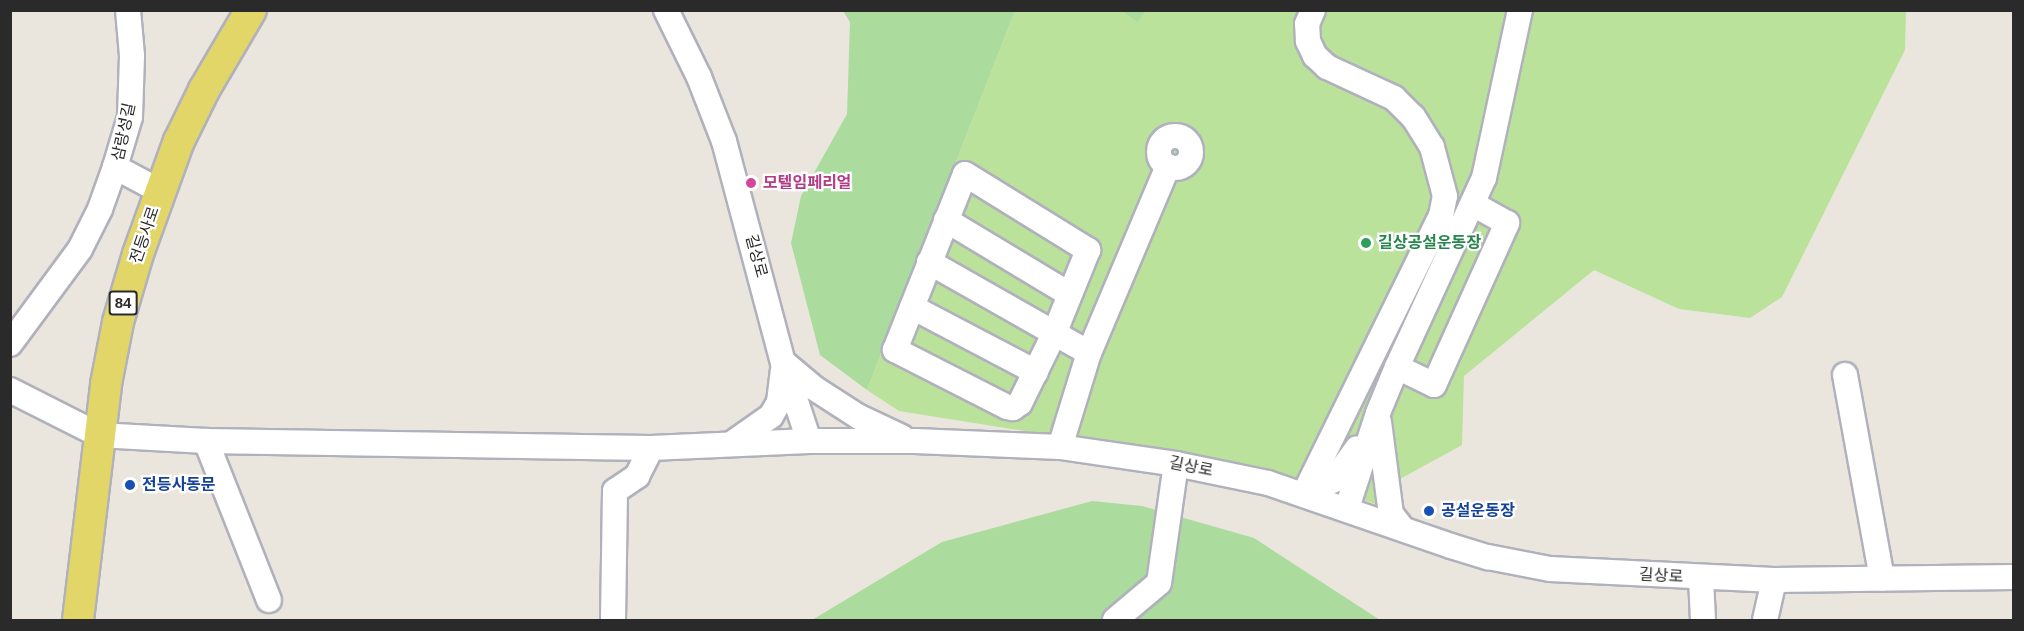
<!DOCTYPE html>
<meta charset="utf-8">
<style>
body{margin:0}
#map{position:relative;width:2024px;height:631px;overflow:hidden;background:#eae6dd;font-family:Arial,"Noto Sans KR",sans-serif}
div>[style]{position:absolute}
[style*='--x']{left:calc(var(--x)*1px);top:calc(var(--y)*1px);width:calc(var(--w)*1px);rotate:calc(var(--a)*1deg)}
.green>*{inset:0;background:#abdc9e}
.pitch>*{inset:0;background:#bbe29b}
.roads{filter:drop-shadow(2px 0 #b0b1bc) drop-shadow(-2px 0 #b0b1bc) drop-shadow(0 2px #b0b1bc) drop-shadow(0 -2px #b0b1bc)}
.minor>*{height:24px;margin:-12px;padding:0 12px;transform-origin:12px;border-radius:12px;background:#fff}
.minor>.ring{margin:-12px;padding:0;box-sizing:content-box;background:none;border:24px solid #fff;border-radius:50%}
.major>*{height:30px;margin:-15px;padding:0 15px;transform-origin:15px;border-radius:15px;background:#e3d669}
.dots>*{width:16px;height:16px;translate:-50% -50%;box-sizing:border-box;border:3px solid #fff;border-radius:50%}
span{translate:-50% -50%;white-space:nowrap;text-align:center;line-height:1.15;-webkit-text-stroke:4.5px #fff;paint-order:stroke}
.shield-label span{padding:2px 4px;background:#fff;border:2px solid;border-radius:4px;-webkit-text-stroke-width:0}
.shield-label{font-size:15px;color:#2a2a2a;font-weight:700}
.street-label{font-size:16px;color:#2a2a2a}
.hotel-label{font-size:16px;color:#b23c85;font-weight:700}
.left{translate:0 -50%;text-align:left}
.leisure-label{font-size:16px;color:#27864d;font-weight:700}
.transit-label{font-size:16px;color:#164399;font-weight:700}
.frame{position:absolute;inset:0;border:12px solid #2a2a2a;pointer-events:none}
</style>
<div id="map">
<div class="green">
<div style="clip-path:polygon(843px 11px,1015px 11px,867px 390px,820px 355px,791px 243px,801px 196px,847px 114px,850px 22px)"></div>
<div style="clip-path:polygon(1121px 11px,1146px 11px,1138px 23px)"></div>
<div style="clip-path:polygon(1092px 501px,1142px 506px,1254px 538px,1380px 620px,812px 620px,942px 542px)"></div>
</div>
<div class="pitch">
<div style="clip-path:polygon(1146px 10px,1906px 11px,1905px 50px,1782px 297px,1750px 318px,1679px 309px,1594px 270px,1464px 376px,1462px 445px,1400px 479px,1404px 513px,1270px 470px,899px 411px,867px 390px,1015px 11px,1121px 11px,1138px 23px)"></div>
</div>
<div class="roads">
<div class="minor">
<div style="--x:128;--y:10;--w:46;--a:85"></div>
<div style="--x:132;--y:56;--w:61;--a:91.9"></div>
<div style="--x:130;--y:117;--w:52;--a:106.7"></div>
<div style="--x:115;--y:167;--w:51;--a:28.1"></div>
<div style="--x:666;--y:10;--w:75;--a:63.8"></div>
<div style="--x:699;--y:77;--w:69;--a:68.7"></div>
<div style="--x:724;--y:141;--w:229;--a:75.1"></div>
<div style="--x:783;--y:362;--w:83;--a:71.8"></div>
<div style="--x:809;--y:441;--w:106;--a:0"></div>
<div style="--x:915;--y:441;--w:145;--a:2.4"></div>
<div style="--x:1060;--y:447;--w:117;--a:8.3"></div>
<div style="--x:1176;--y:464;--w:94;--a:11.7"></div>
<div style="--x:1268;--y:483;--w:194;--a:19"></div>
<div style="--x:1451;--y:546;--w:39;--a:17"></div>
<div style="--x:1488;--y:557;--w:63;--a:11"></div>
<div style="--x:1550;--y:569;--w:224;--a:2.8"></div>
<div style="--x:1774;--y:580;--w:240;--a:-0.7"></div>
<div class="ring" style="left:1159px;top:136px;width:8px;height:8px"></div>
<div style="--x:965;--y:174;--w:145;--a:31.7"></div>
<div style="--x:1088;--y:250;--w:91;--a:112"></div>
<div style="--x:1054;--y:334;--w:77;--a:116.2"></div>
<div style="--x:1020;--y:403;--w:9;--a:144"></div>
<div style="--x:1013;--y:408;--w:6;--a:-171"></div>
<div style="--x:1007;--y:407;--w:126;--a:-153"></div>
<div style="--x:895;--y:350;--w:189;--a:-68.3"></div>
<div style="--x:946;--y:220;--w:144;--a:31"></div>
<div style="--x:929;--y:262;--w:184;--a:29.6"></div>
<div style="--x:912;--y:307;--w:140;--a:27.7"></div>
<div style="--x:10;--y:344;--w:118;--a:-53.6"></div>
<div style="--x:80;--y:249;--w:45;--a:-63.4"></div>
<div style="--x:100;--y:209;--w:45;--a:-70.3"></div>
<div style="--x:783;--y:362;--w:40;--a:40"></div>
<div style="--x:814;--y:388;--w:54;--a:32.8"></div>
<div style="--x:859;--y:417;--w:47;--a:24.9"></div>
<div style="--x:1397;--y:367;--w:41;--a:25.9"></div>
<div style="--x:1434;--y:385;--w:178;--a:-65.7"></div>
<div style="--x:1507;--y:223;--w:39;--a:-151"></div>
<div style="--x:1845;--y:375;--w:207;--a:79.7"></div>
<div style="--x:10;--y:390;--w:100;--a:26.8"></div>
<div style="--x:99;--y:435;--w:107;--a:3.2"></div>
<div style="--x:206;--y:441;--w:445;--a:0.9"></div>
<div style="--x:651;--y:448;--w:158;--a:-2.5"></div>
<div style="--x:1379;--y:422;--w:93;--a:82.6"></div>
<div style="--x:1391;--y:514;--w:18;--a:52"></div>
<div style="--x:206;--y:441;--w:171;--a:68.4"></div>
<div style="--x:731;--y:444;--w:49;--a:-35"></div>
<div style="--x:771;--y:416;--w:16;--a:-60"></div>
<div style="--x:779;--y:402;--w:32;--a:-83"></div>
<div style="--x:1060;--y:447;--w:98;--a:-72.9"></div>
<div style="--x:1089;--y:353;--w:203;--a:-67.1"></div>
<div style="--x:1304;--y:494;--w:310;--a:-63.8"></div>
<div style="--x:1441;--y:216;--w:20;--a:-79"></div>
<div style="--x:1445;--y:196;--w:51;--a:-104.9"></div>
<div style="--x:1432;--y:147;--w:36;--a:-122"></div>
<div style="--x:1413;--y:117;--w:27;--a:-135"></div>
<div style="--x:1394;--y:98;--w:74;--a:-155.2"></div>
<div style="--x:1327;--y:67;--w:16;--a:-137"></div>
<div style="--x:1315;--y:56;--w:17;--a:-115"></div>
<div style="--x:1308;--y:41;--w:17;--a:-93"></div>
<div style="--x:1307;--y:24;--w:15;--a:-67"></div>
<div style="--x:1304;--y:494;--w:33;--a:-25"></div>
<div style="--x:1334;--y:480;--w:39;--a:-54"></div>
<div style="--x:1347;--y:508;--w:100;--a:-71.9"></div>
<div style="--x:1378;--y:413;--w:50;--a:-67.6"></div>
<div style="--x:1397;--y:367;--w:208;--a:-65.3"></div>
<div style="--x:1484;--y:178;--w:172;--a:-77.9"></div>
<div style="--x:1701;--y:578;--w:42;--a:87.3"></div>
<div style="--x:613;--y:620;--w:129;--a:-89.1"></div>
<div style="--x:615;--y:491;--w:27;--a:-34"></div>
<div style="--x:637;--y:476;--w:31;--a:-63"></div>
<div style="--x:1115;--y:620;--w:57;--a:-40.1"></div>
<div style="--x:1159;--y:583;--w:120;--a:-81.9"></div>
<div style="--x:1765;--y:620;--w:41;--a:-77.3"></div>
</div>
<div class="major">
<div style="--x:78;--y:620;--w:238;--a:-83.2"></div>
<div style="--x:106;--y:384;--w:63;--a:-79"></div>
<div style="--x:118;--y:322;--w:71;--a:-73.6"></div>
<div style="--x:138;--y:254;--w:120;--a:-70.1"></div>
<div style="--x:179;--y:141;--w:57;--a:-63.9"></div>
<div style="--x:204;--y:90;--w:93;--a:-59.6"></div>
</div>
</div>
<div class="dots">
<div style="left:751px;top:183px;background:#d1479c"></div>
<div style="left:1366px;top:243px;background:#2e9e5b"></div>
<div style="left:130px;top:485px;background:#1a4fb4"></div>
<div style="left:1429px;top:511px;background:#1a4fb4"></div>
</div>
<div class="shield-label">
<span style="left:123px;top:303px">84</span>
</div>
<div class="street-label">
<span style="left:124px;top:132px;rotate:-78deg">삼랑성길</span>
<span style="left:145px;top:235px;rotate:-71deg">전등사로</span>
<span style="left:756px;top:256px;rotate:75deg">길상로</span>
<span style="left:1191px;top:467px;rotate:11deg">길상로</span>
<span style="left:1661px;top:576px;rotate:3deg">길상로</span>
</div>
<div class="hotel-label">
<span class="left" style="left:763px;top:183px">모텔임페리얼</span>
</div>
<div class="leisure-label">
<span class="left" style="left:1378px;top:243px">길상공설운동장</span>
</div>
<div class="transit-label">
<span class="left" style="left:142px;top:485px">전등사동문</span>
<span class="left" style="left:1441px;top:511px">공설운동장</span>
</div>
<div class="frame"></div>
</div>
